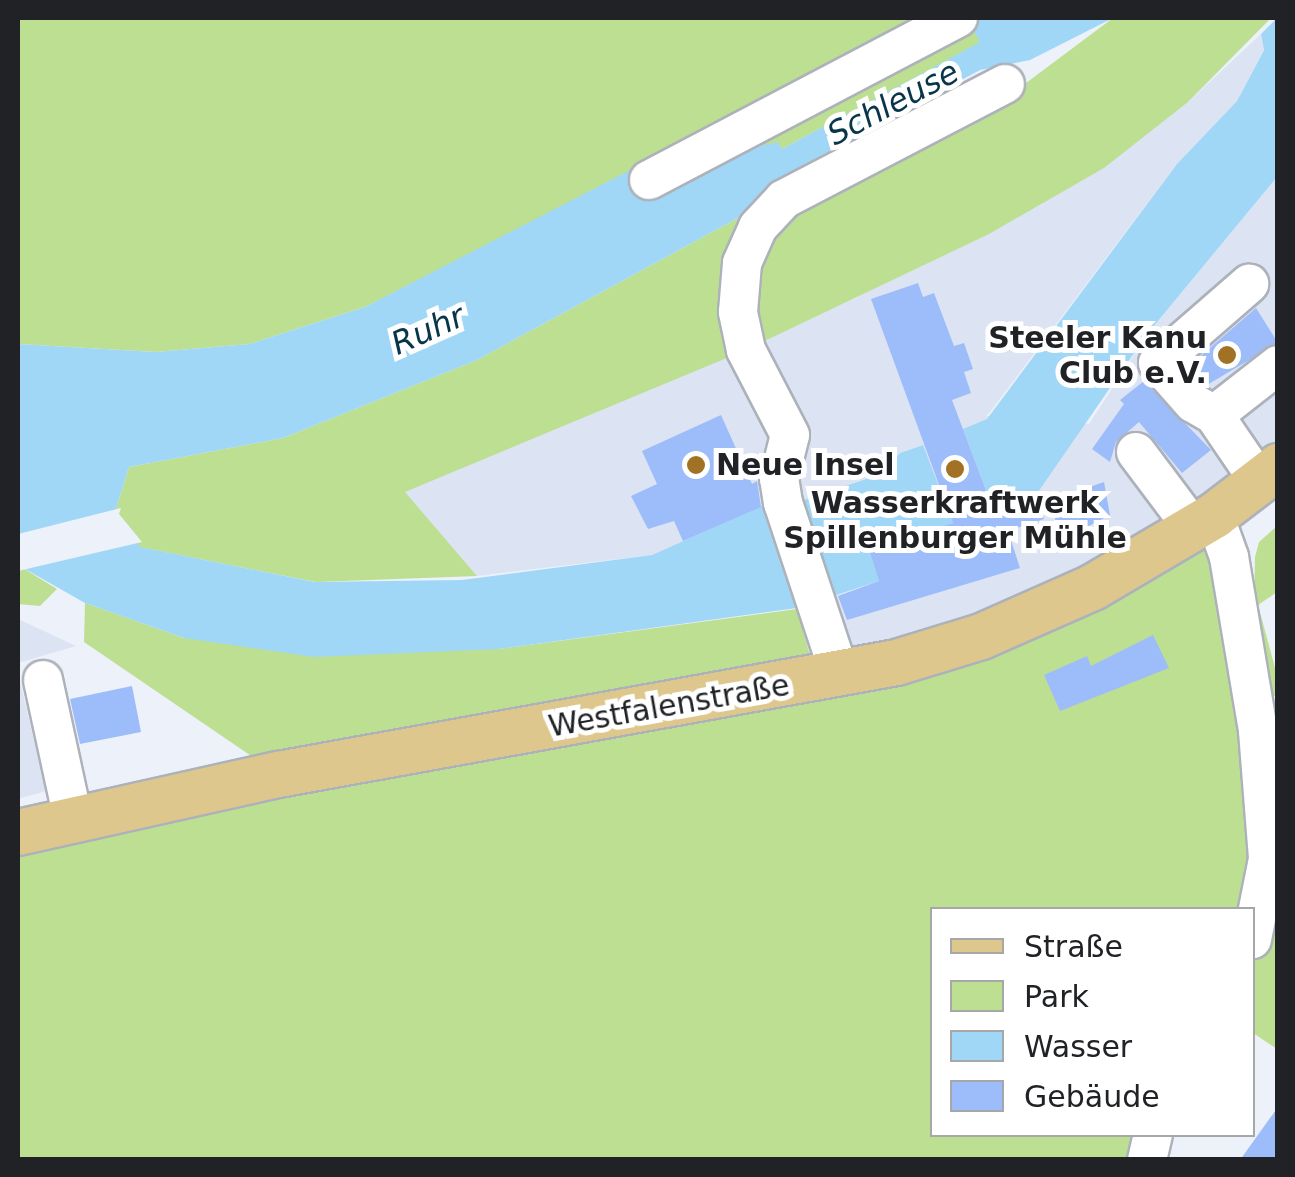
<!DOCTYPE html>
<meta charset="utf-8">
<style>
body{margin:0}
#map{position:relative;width:1295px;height:1177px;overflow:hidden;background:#ecf1fa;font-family:"DejaVu Sans",sans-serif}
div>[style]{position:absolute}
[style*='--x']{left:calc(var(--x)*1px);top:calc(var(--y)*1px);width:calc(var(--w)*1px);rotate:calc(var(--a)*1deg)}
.built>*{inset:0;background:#dce4f4}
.green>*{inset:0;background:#bddf92}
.water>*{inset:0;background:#a0d7f6}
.pier>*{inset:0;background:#ecf1fa}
.building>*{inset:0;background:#9dbcfa}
.roads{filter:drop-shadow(2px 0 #adb2ba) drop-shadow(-2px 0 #adb2ba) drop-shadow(0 2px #adb2ba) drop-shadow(0 -2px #adb2ba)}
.minor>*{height:38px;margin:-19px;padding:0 19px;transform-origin:19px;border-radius:19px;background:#fff}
.major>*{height:45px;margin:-22.5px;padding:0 22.5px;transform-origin:22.5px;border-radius:22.5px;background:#ddc78c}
.dots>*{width:28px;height:28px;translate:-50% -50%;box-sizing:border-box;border:5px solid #fff;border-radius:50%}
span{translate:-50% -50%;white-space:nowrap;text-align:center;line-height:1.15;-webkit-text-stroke:10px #fff;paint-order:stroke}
.poi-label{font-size:30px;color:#202225;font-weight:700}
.right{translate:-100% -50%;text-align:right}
.left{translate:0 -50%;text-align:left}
.street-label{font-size:30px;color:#202225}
.water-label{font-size:32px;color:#07354a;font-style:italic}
.frame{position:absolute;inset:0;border:20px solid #202225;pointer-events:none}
.legend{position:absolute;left:930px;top:907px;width:325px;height:230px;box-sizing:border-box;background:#fff;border:2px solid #a6a7a8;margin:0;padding:12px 18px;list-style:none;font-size:30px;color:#202225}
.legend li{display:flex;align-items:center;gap:20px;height:50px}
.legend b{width:50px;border:2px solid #a6a7a8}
</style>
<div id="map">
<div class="built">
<div style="clip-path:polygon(1261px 34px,1264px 49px,1237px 101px,1177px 164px,987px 416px,1089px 424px,1148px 333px,1277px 177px,1277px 464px,1126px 566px,816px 677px,797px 609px,879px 581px,869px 549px,952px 522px,922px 445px,900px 453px,878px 475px,798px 502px,766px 504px,652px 555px,477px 576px,404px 492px,856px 298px,1188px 102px)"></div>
<div style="clip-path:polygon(18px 619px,76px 646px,18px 663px)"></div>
<div style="clip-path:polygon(18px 673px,46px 791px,18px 799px)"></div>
</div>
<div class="green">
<div style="clip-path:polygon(18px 18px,937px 18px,365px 307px,249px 344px,156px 352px,18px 344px)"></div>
<div style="clip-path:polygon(1113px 18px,1271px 18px,1188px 102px,1104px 168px,989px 234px,746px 350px,405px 492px,477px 576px,316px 582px,139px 547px,114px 515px,129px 467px,283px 438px,477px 360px,758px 207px,998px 104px)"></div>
<div style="clip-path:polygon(970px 23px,981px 42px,782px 149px,655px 198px)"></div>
<div style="clip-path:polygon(1213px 516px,1277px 768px,1277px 1049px,1253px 1033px,1252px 910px,932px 910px,932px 1134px,1149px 1135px,1142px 1159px,18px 1159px,18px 834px,816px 684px)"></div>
<div style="clip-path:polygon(1277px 526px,1277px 592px,1258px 605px,1277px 675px,1277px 694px,1267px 701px,1254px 603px,1255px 557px,1259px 542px)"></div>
<div style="clip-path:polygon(18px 565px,57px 589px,40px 606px,18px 604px)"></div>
<div style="clip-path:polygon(85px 603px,184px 638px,499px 649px,797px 609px,816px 677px,276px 773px,84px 642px)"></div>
</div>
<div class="water">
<div style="clip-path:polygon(evenodd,937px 18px,1113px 18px,1030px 60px,980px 70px,794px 170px,796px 176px,758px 207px,477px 360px,283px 438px,129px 467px,114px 515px,140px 547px,315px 582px,462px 580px,652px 555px,766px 504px,798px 502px,878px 475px,900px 453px,923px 445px,953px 523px,870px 549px,879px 581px,797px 608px,499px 649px,314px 657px,184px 638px,85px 603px,18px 565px,18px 344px,156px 352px,249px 344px,365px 307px,636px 167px,677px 158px,937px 18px,969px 23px,980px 42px,782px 149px,778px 142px,755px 147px,655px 198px,969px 23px)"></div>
<div style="clip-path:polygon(1277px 18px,1277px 177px,1148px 333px,1036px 495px,993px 509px,963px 429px,987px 419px,1177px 164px,1237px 101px,1264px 50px,1261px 34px)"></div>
</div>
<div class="pier">
<div style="clip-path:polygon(121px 508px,119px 514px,142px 542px,18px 571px,18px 534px)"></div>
</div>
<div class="building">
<div style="clip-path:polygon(918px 283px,923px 297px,934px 293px,954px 346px,964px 343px,973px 369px,964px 372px,971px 393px,952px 400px,993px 509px,1036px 496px,1044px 519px,1008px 531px,1020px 568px,847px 620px,838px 596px,879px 581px,869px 549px,953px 523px,871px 299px)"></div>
<div style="clip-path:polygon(1256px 308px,1278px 343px,1207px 385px,1190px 365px)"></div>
<div style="clip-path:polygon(1144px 381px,1211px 450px,1182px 473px,1139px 422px,1116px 442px,1110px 462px,1092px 449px,1124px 404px,1120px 400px)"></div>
<div style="clip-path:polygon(721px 415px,752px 484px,757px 481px,761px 507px,683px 541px,674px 521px,648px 529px,631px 496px,657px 484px,642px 451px)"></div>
<div style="clip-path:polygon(1104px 482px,1110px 515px,1062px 540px,1049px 501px)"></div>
<div style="clip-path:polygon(1153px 635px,1169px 668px,1060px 711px,1044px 675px,1087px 656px,1091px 666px)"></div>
<div style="clip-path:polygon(132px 686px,141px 732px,80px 744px,70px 699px)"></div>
<div style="clip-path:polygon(1278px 1107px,1278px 1160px,1240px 1160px)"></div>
</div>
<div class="roads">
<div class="minor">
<div style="--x:649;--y:180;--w:349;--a:-27.7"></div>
<div style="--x:1214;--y:415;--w:24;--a:-150"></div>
<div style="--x:1193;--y:403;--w:53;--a:-131.2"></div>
<div style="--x:1158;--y:363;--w:121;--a:-41"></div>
<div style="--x:1136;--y:452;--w:95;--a:53.1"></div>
<div style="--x:1259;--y:481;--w:80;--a:-124.3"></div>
<div style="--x:1214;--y:415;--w:81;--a:-38"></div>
<div style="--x:1214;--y:515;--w:45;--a:70.3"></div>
<div style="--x:1229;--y:557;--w:176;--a:80.5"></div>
<div style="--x:1258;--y:731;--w:128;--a:85.5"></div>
<div style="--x:1268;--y:859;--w:82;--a:101.3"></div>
<div style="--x:840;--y:675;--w:181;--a:-108.3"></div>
<div style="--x:783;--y:503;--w:24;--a:-99"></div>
<div style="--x:779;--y:479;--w:45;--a:-76"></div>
<div style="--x:790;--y:435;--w:96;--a:-117.4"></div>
<div style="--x:746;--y:350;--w:39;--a:-102"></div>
<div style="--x:738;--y:312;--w:49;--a:-85.3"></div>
<div style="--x:742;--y:263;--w:39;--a:-66"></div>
<div style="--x:758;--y:227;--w:38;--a:-47"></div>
<div style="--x:784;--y:199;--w:249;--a:-27.5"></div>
<div style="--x:43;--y:680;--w:142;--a:77.8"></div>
<div style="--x:1147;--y:1160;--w:27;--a:-77"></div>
</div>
<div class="major">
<div style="--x:18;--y:832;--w:266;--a:-12.6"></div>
<div style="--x:278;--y:774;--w:628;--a:-10.27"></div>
<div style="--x:896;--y:662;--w:89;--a:-17"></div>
<div style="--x:981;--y:636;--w:121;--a:-23.8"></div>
<div style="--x:1092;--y:587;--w:142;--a:-30.5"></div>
<div style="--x:1214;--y:515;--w:81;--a:-37.4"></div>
</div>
</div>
<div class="dots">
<div style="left:1227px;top:355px;background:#a17124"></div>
<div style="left:696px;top:465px;background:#a17124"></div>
<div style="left:955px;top:469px;background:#a17124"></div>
</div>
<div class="poi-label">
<span class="right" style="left:1207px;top:355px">Steeler Kanu<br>Club e.V.</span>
<span class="left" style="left:716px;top:465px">Neue Insel</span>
<span style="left:955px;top:520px">Wasserkraftwerk<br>Spillenburger Mühle</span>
</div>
<div class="street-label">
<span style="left:669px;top:706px;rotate:-10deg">Westfalenstraße</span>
</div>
<div class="water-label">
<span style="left:893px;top:103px;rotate:-28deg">Schleuse</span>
<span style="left:428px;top:330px;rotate:-24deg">Ruhr</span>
</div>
<div class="frame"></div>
<ul class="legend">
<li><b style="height:12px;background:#ddc78c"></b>Straße</li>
<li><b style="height:28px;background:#bddf92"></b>Park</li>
<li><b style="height:28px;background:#a0d7f6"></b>Wasser</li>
<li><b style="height:28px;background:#9dbcfa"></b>Gebäude</li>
</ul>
</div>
